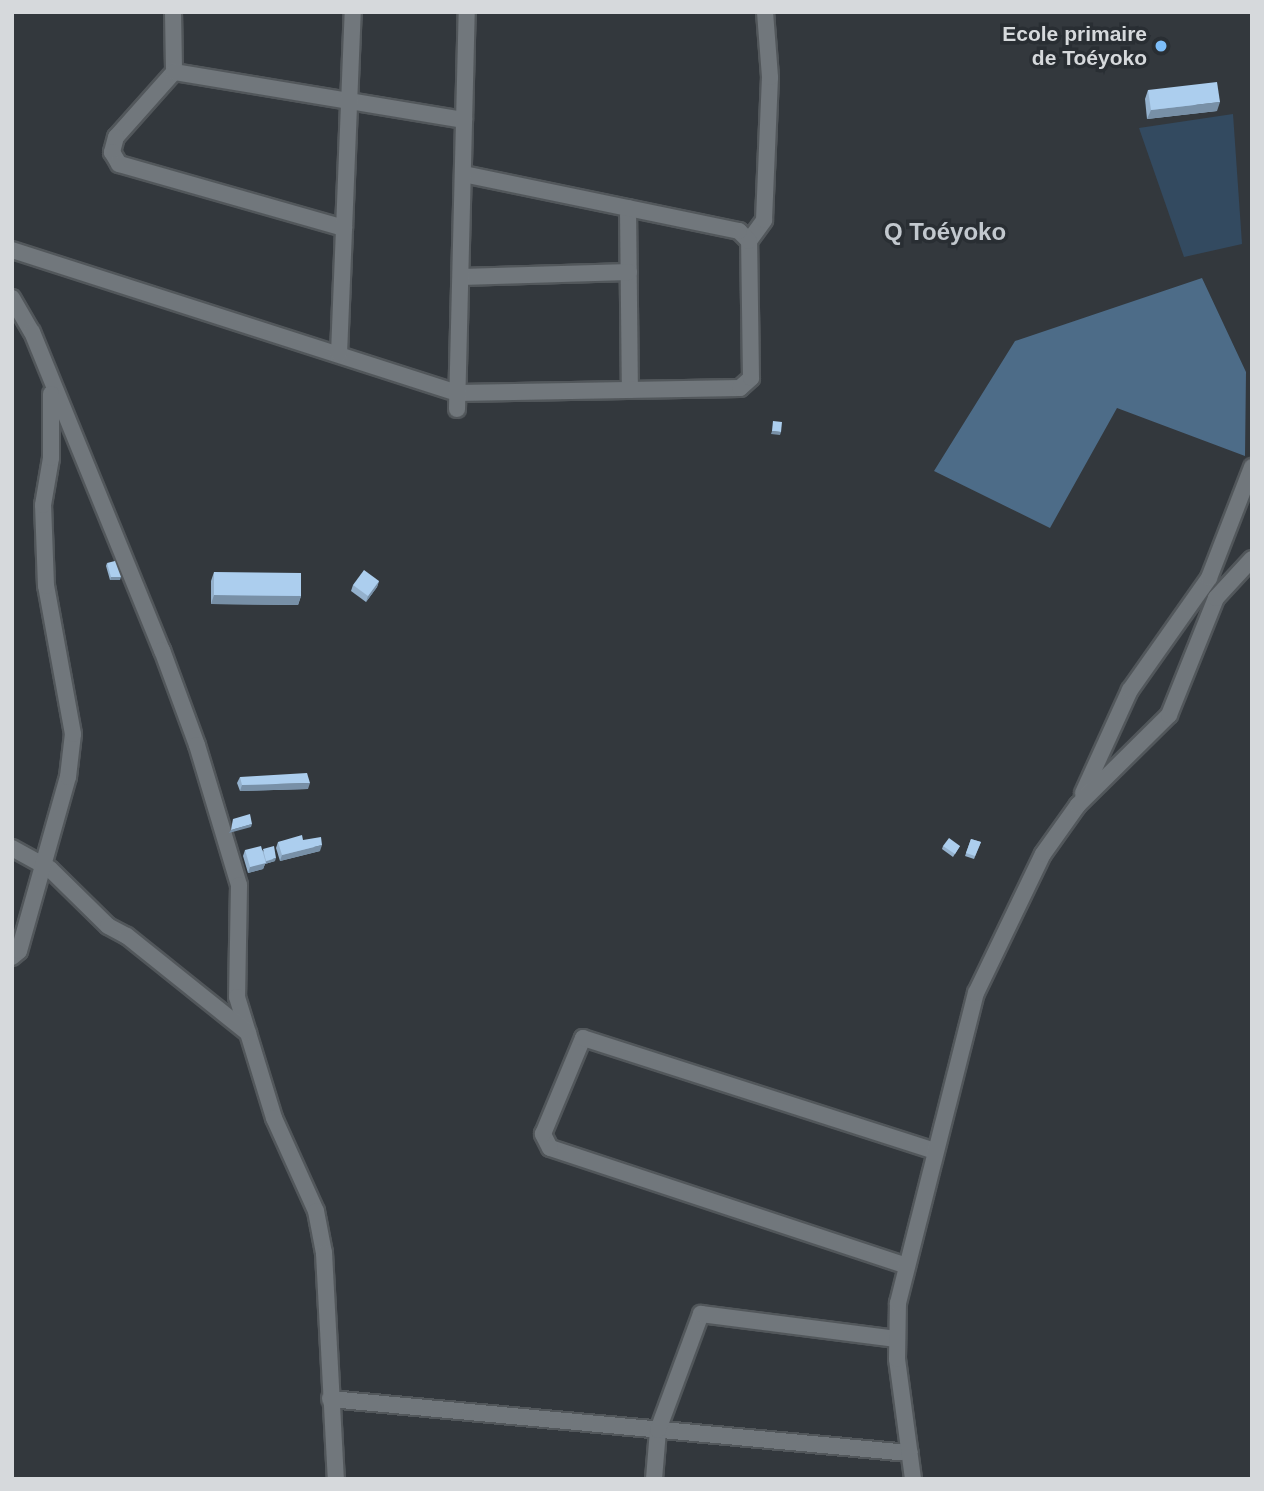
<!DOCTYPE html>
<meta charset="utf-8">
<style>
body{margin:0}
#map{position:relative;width:1264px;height:1491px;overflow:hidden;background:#33383d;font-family:Arial,sans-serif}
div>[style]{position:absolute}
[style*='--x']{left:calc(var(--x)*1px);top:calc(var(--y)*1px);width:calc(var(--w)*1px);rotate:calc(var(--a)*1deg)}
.green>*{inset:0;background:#334a60}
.forest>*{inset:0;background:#4d6c88}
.roads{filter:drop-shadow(2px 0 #52575b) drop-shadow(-2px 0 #52575b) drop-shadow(0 2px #52575b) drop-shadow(0 -2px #52575b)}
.minor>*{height:16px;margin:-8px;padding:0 8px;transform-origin:8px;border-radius:8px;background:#71777c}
.wall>*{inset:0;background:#94b1cd}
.shaded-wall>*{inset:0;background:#7890a7}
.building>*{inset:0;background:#acceee}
.dots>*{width:19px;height:19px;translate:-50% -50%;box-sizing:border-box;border:4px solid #292e33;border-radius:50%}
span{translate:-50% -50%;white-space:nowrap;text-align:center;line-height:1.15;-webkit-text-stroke:7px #292e33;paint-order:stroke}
.poi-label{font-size:21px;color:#d6d9dc;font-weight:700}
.right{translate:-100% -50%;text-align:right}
.quarter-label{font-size:24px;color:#c2c8ce;font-weight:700}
.frame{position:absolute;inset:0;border:14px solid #d6d9dc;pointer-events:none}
</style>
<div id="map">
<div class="green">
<div style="clip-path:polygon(1233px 114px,1242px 244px,1184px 257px,1139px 128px)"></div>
</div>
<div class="forest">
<div style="clip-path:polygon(1202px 278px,1246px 372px,1245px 456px,1117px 408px,1050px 528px,934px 471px,1015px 341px)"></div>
</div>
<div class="roads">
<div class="minor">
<div style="--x:173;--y:12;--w:60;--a:89"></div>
<div style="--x:174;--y:72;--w:87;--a:131.7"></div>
<div style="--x:116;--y:137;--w:16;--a:105"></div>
<div style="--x:112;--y:152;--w:14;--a:60"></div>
<div style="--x:119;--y:164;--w:234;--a:15.9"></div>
<div style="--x:174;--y:72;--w:294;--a:9.4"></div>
<div style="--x:628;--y:208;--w:182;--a:89.4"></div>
<div style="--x:749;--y:241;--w:26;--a:-54"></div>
<div style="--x:764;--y:220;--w:143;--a:-87.6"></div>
<div style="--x:770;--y:77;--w:65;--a:-94.4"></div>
<div style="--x:12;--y:250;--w:468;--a:17.8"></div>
<div style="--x:458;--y:393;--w:282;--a:-1"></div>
<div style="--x:740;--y:388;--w:15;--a:-42"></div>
<div style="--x:751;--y:378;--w:137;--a:-90.8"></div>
<div style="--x:749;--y:241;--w:14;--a:-135"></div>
<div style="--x:739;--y:231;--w:282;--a:-168.3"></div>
<div style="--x:461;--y:277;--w:168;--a:-1.7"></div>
<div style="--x:12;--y:298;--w:39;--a:60"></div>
<div style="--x:32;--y:332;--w:344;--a:67.8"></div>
<div style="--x:162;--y:650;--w:101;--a:69.8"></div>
<div style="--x:197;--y:745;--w:146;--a:73.3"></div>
<div style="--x:239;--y:885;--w:112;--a:91"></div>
<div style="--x:237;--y:997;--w:127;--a:73"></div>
<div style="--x:274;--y:1118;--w:102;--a:65.7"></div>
<div style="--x:316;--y:1211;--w:43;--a:79.2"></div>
<div style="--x:324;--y:1253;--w:226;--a:87"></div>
<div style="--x:339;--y:354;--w:342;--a:-87.7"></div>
<div style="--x:457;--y:409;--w:397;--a:-88.6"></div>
<div style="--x:1083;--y:793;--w:113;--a:-65.5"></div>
<div style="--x:1130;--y:690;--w:137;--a:-54.8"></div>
<div style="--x:1209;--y:578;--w:119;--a:-68.8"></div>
<div style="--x:12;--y:848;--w:43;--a:28.9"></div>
<div style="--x:50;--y:869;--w:81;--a:44.5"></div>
<div style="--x:108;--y:926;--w:21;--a:28"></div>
<div style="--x:127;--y:936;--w:155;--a:38.7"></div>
<div style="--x:12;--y:957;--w:9;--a:-41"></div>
<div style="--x:19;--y:951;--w:181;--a:-74.3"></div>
<div style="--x:68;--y:777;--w:43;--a:-83.4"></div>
<div style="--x:73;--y:734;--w:150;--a:-100.3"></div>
<div style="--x:46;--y:586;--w:81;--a:-92.1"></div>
<div style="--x:43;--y:505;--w:48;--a:-80.3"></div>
<div style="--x:51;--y:458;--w:64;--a:-90"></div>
<div style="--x:907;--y:1266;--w:376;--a:-161.7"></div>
<div style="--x:550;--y:1148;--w:16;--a:-117"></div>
<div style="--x:543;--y:1134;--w:104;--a:-67.4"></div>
<div style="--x:583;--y:1038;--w:370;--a:17.8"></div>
<div style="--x:330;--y:1399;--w:582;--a:5.33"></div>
<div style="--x:654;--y:1479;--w:49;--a:-85.3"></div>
<div style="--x:658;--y:1430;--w:124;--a:-69.7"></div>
<div style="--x:701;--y:1314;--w:197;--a:7.3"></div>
<div style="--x:913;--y:1479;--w:121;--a:-97.6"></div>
<div style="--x:897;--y:1359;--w:56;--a:-89"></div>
<div style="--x:898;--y:1303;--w:320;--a:-75.9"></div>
<div style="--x:976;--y:993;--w:154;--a:-64.3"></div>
<div style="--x:1043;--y:854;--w:60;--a:-54.5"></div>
<div style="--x:1078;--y:805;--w:128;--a:-44.7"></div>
<div style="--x:1169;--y:715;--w:126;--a:-68.1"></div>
<div style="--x:1216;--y:598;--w:53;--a:-47.3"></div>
</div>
</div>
<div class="wall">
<div style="clip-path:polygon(1148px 90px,1217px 111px,1147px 119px,1145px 99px)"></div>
<div style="clip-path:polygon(107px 563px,120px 580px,110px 580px,106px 566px)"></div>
<div style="clip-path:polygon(214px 572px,301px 596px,298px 605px,211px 604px,211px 581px)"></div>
<div style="clip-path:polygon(379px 581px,377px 587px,366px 602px,351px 591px,353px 585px)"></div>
<div style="clip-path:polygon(240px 777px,308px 789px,240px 791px,237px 783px)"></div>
<div style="clip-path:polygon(971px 839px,981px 842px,974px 859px,965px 856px)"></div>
<div style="clip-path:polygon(303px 840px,320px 851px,280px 861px,276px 848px,278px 842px)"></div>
<div style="clip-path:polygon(943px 846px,960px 846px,953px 857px,942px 849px)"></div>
<div style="clip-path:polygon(245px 850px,262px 850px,275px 861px,265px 864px,263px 869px,248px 873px,243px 856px)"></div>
</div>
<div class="shaded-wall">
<div style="clip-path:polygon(1220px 102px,1217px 111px,1147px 119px,1151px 110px)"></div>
<div style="clip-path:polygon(772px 431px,781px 432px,780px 435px,771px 434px)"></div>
<div style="clip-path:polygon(111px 577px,121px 577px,120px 580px,110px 580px)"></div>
<div style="clip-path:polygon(379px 581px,377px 587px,366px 602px,368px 596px)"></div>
<div style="clip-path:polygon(214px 595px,301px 596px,298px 605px,211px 604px)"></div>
<div style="clip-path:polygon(310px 783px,308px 789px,240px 791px,242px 785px)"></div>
<div style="clip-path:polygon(252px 824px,251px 827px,229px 833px,231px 830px)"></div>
<div style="clip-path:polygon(322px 845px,320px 851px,280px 861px,282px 855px)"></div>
<div style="clip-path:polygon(276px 858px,275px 861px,265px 864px,263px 869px,248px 873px,250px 867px)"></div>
</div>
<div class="building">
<div style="clip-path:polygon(1217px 82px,1220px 102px,1151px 110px,1148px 90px)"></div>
<div style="clip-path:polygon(773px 421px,782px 422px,781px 432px,772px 431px)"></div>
<div style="clip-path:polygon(115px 561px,121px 577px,111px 577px,107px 563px)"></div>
<div style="clip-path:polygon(364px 570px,379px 581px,368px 596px,353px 585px)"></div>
<div style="clip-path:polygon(214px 572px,301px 573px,301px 596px,214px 595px)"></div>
<div style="clip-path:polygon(307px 773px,310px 783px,242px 785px,240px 777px)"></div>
<div style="clip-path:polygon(250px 814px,252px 824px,231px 830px,233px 819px)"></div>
<div style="clip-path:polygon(302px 835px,303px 840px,321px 837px,322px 845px,282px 855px,278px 842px)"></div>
<div style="clip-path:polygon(949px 838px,960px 846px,955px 854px,943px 846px)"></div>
<div style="clip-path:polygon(971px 839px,981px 842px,975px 856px,966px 853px)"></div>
<div style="clip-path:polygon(261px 846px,266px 863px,250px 867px,245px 850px)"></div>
<div style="clip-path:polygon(274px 846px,276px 858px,266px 861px,263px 849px)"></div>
</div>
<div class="dots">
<div style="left:1161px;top:46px;background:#7dbef9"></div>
</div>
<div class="poi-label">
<span class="right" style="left:1147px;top:46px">Ecole primaire<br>de Toéyoko</span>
</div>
<div class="quarter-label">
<span style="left:945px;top:232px">Q Toéyoko</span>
</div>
<div class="frame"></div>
</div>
